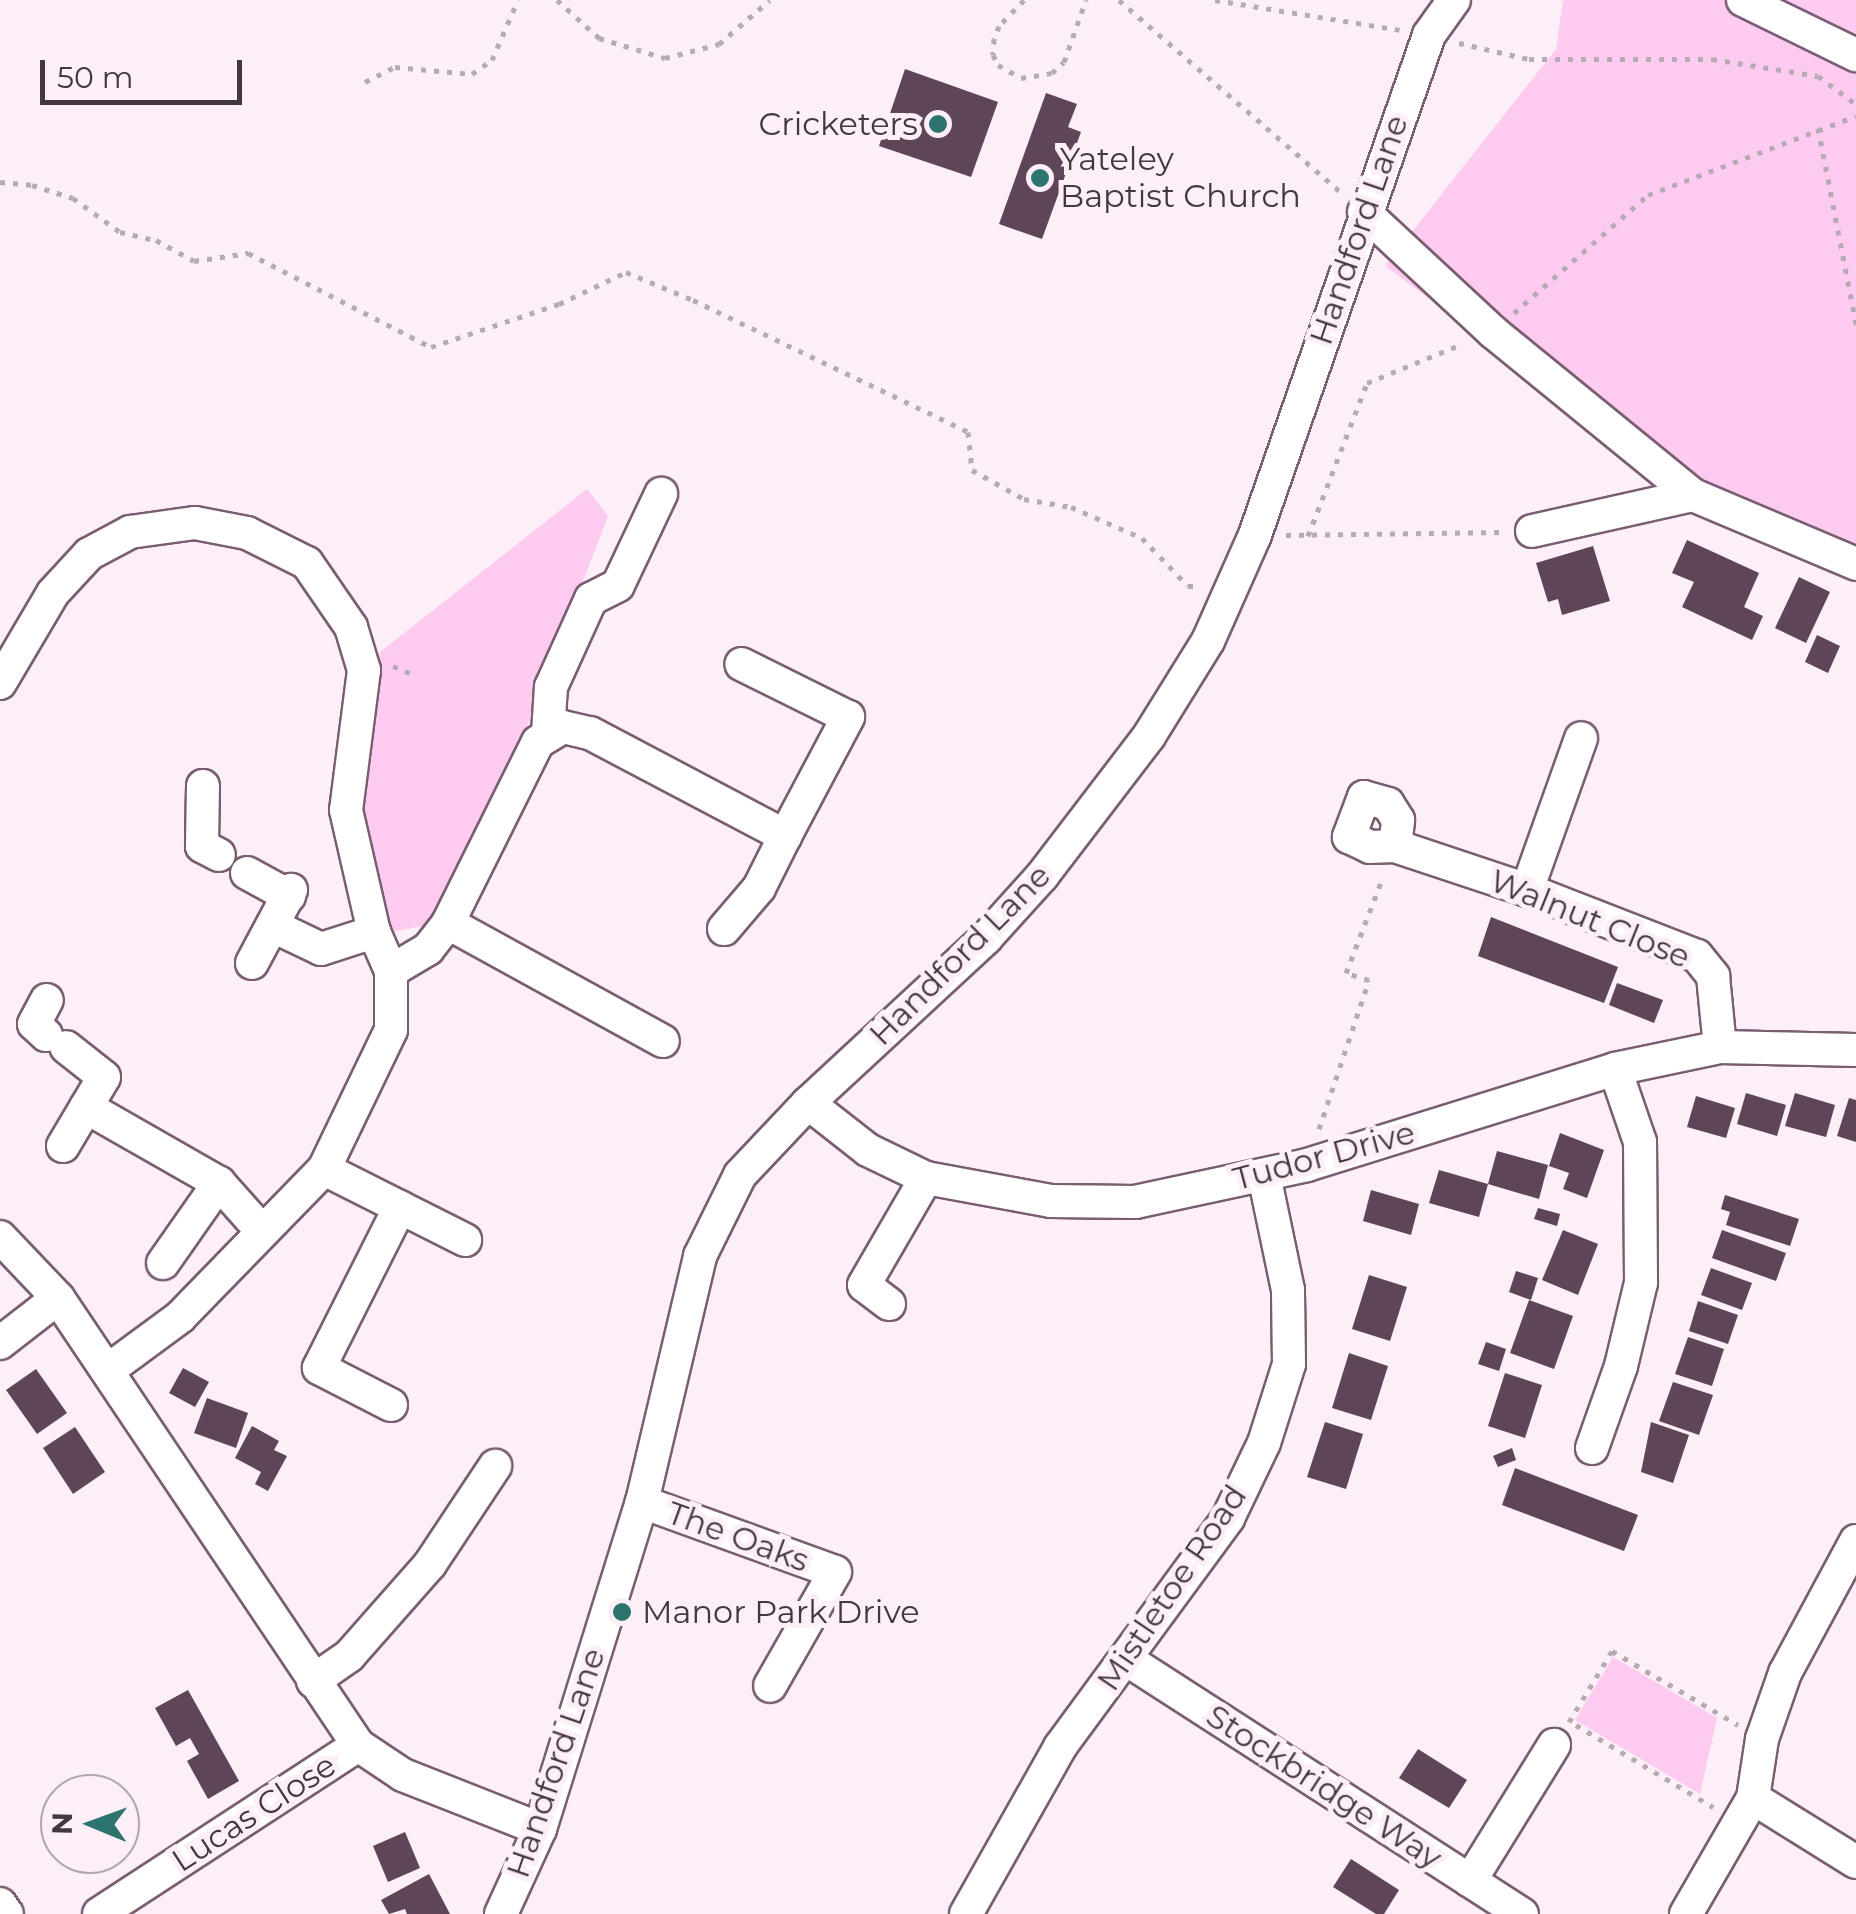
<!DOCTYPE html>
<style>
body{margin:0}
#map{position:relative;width:1856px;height:1914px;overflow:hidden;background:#fceff8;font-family:Montserrat,sans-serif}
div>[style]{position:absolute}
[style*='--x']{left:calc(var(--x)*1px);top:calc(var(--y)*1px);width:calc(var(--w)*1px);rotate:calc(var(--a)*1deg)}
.green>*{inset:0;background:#fecbf0}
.building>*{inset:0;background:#5f4558}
.path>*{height:5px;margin-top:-2.5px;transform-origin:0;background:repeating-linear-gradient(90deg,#b7aab3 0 5px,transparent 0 13px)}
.roads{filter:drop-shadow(2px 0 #795e71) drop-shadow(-2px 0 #795e71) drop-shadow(0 2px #795e71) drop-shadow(0 -2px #795e71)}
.minor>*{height:32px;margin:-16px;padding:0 16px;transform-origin:16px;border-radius:16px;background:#fff}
.dots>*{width:28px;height:28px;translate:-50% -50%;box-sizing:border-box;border:5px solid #fceff8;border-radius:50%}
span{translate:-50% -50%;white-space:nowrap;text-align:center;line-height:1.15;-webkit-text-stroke:10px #fceff8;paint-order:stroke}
.poi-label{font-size:32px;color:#443740}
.right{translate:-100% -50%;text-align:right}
.left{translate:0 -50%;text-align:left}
.street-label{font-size:32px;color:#443740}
.north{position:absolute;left:40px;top:1774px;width:100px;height:100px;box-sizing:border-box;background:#fceff8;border:2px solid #b2a5ae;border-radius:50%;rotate:271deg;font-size:28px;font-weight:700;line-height:40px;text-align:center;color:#443740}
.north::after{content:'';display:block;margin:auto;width:35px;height:45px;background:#2c746d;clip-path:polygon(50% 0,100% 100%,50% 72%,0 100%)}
.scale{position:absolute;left:40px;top:60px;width:202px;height:45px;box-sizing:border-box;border:5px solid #443740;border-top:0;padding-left:12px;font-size:30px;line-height:35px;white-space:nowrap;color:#443740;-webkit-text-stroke:8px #fceff8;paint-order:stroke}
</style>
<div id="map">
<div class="green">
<div style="clip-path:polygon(1563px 0,1856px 0,1856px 564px,1693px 495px,1385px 266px,1556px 49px)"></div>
<div style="clip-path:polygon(587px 489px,608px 516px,529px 722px,431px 925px,388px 932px,359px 797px,375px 722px,380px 652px)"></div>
<div style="clip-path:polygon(1613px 1657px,1717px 1718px,1700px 1794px,1575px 1720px)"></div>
</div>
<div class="building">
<div style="clip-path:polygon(905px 69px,998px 102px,971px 177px,879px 146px)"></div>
<div style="clip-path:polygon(1046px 93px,1077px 104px,1068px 127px,1081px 132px,1042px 239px,999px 224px)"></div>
<div style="clip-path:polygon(1687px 540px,1759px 573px,1744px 607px,1763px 616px,1752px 640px,1682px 607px,1694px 582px,1672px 573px)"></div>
<div style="clip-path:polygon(1593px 546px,1610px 601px,1562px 615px,1558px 599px,1548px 602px,1536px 563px)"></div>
<div style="clip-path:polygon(1799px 577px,1830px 592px,1806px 643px,1775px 628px)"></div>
<div style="clip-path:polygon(1817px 635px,1840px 646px,1828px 673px,1805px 662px)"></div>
<div style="clip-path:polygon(1491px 917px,1618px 967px,1604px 1003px,1478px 956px)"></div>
<div style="clip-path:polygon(1617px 983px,1663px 1000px,1654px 1023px,1609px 1005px)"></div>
<div style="clip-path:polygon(1746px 1093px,1786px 1105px,1777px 1136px,1737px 1124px)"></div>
<div style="clip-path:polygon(1795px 1093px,1835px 1105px,1826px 1137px,1785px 1126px)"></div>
<div style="clip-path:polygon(1696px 1096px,1735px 1108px,1726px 1138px,1687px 1127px)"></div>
<div style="clip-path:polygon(1849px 1098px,1856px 1100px,1856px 1142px,1837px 1136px)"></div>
<div style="clip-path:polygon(1560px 1133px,1604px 1150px,1587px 1198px,1563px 1189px,1569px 1173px,1549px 1166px)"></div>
<div style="clip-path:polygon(1497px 1151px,1548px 1165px,1539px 1199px,1488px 1184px)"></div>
<div style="clip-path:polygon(1439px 1170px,1488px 1184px,1479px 1217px,1429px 1203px)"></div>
<div style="clip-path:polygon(1371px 1190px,1419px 1204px,1411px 1235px,1363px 1221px)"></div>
<div style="clip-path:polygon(1725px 1195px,1799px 1219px,1790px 1246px,1726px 1225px,1730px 1212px,1721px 1209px)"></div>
<div style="clip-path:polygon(1538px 1208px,1560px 1214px,1557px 1226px,1534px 1219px)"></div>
<div style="clip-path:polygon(1563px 1230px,1598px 1244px,1578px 1295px,1542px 1280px)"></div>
<div style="clip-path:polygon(1722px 1230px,1786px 1253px,1776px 1281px,1712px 1258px)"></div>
<div style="clip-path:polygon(1711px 1268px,1752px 1283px,1742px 1310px,1701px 1295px)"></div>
<div style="clip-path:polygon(1516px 1271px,1538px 1278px,1531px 1300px,1509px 1292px)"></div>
<div style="clip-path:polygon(1369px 1275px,1407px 1287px,1390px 1341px,1352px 1329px)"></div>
<div style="clip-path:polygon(1529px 1300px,1573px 1316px,1554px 1369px,1510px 1353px)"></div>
<div style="clip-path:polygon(1698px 1301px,1738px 1315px,1728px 1344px,1689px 1331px)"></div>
<div style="clip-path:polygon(1688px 1337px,1724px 1349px,1712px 1386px,1675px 1374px)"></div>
<div style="clip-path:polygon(1486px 1342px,1506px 1349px,1499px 1371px,1478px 1364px)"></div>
<div style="clip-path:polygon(1349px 1353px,1388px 1366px,1371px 1420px,1332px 1408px)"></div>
<div style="clip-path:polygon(183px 1368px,209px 1382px,195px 1407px,169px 1393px)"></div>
<div style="clip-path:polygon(36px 1369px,67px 1413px,37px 1434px,6px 1390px)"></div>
<div style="clip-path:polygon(1505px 1373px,1542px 1385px,1525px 1438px,1488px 1426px)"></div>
<div style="clip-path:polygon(1673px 1382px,1713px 1395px,1699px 1435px,1659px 1421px)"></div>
<div style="clip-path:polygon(207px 1398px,248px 1413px,236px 1448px,194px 1433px)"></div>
<div style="clip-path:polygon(1325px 1422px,1363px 1434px,1346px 1489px,1307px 1477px)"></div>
<div style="clip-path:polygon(1651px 1422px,1689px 1435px,1673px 1483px,1641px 1472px)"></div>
<div style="clip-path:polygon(252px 1426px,279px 1441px,274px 1450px,287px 1456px,268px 1491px,255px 1484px,261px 1472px,235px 1458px)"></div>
<div style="clip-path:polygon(75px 1427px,105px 1472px,73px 1494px,43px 1448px)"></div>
<div style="clip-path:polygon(1512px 1448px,1516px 1460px,1498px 1467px,1493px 1456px)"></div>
<div style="clip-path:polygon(1515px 1468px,1638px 1515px,1624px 1551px,1502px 1505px)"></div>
<div style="clip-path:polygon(188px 1690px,239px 1781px,208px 1799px,187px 1761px,199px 1754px,190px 1738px,176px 1746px,155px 1708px)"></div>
<div style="clip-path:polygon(1418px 1749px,1467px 1780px,1449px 1808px,1399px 1778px)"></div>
<div style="clip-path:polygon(405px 1832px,420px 1868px,388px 1882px,373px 1846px)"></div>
<div style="clip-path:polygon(1351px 1859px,1399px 1890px,1384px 1914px,1376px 1914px,1333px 1887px)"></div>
<div style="clip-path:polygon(429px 1874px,450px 1914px,407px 1914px,405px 1909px,389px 1914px,381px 1900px)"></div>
</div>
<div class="path">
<div style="--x:557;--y:0;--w:57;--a:42.1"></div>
<div style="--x:599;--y:38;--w:69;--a:16.9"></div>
<div style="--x:665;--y:58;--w:56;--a:-14.5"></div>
<div style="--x:719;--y:44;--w:67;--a:-40.8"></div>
<div style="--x:1024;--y:0;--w:36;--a:134"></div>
<div style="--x:999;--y:26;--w:14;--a:111"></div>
<div style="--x:994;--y:39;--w:16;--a:94"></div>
<div style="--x:993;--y:55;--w:11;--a:63"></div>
<div style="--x:998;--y:65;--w:26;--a:29"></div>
<div style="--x:1021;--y:78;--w:31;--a:-9"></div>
<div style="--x:1052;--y:73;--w:16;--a:-43"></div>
<div style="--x:1064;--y:62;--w:66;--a:-70.5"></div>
<div style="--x:1119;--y:0;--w:296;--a:40.9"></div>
<div style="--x:1215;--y:0;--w:187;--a:9.2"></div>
<div style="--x:1459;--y:43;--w:72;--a:12.9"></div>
<div style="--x:1529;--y:59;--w:183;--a:0"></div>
<div style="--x:1712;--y:59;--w:107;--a:9.1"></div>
<div style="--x:1818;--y:76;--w:47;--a:36.4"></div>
<div style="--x:365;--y:82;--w:34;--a:-27"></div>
<div style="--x:395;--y:67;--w:77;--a:5.2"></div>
<div style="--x:472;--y:74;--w:24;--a:-35"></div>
<div style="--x:492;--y:60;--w:65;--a:-66.6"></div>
<div style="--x:1818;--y:128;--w:200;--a:79"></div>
<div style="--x:0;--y:182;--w:32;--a:5"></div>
<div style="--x:32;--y:185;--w:43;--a:17.6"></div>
<div style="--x:73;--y:198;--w:58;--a:35.9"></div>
<div style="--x:120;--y:232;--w:37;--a:13"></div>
<div style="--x:156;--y:240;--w:43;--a:28.9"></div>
<div style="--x:194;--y:261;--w:55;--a:-8.4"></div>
<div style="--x:248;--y:253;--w:206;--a:27.2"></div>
<div style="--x:431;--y:347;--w:135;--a:-18.6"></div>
<div style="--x:559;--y:304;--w:74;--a:-25.5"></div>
<div style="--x:626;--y:272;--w:73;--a:22.7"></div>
<div style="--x:693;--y:300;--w:305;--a:25.6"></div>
<div style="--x:968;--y:432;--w:38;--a:84"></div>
<div style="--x:972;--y:470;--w:60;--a:29.1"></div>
<div style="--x:1024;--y:499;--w:48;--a:9.7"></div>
<div style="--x:1071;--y:507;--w:77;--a:23.6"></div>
<div style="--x:1142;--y:538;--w:66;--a:46.2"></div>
<div style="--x:1188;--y:586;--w:12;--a:0"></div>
<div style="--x:1514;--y:313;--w:179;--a:-41.4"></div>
<div style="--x:1648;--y:195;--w:222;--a:-20.8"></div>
<div style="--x:1286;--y:535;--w:218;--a:-0.8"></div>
<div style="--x:1308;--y:536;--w:164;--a:-68.9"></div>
<div style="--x:1367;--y:383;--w:103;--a:-22.3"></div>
<div style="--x:393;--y:666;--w:25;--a:23"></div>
<div style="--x:1319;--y:1129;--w:157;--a:-71.4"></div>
<div style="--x:1369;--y:980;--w:24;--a:-163"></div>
<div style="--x:1346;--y:973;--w:103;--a:-68.9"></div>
<div style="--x:1569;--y:1722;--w:83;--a:-58.8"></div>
<div style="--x:1612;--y:1651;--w:146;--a:30.4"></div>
<div style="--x:1576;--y:1725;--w:160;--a:30.9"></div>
</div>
<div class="roads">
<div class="minor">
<div style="--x:1743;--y:0;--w:126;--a:26"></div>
<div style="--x:1364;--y:212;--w:176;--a:42.9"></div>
<div style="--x:1493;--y:332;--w:258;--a:39.2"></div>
<div style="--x:1693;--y:495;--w:177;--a:22.9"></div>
<div style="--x:1532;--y:531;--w:165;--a:-12.6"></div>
<div style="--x:0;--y:683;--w:104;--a:-59.5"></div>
<div style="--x:53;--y:593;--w:53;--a:-47.3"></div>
<div style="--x:89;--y:554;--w:47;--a:-28.2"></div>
<div style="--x:130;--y:532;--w:66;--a:-7.9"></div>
<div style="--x:195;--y:523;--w:53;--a:10.9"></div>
<div style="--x:247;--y:533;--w:67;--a:26.6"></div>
<div style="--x:307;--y:563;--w:78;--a:55.5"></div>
<div style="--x:351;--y:627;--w:45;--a:73.2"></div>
<div style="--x:364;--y:670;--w:141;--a:97.3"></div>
<div style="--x:346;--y:810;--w:125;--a:77.1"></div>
<div style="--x:374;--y:932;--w:43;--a:66.4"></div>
<div style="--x:391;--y:971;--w:59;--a:90"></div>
<div style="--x:391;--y:1030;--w:154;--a:115.7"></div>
<div style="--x:324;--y:1169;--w:206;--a:134.2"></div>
<div style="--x:180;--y:1317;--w:89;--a:143.6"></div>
<div style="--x:548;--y:733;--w:46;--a:-86.3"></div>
<div style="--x:551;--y:687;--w:97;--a:-65.6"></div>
<div style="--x:591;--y:599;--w:30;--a:-27"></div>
<div style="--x:618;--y:585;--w:101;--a:-64.7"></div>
<div style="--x:203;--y:786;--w:60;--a:91"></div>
<div style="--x:202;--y:846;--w:19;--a:28"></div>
<div style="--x:1395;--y:846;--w:26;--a:-83"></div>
<div style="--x:1398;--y:820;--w:19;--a:-122"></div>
<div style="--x:1388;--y:804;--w:25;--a:-164"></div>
<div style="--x:1364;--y:797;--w:43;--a:110.6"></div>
<div style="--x:1349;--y:837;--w:23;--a:25"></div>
<div style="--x:1370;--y:847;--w:25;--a:-2"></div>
<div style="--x:1395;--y:846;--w:139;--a:18.4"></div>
<div style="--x:1527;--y:890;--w:182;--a:21.2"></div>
<div style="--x:1697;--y:956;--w:26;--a:51"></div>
<div style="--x:1713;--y:976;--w:71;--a:84.4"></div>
<div style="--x:247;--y:873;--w:48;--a:28.7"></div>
<div style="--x:1527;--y:890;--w:161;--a:-70.4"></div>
<div style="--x:448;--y:923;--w:245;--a:28.8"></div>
<div style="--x:273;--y:926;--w:53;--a:25.6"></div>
<div style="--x:321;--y:949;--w:56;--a:-17.8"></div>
<div style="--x:724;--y:929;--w:54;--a:-49.5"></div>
<div style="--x:759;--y:888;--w:58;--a:-63.4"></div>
<div style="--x:252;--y:963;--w:83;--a:-61.9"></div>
<div style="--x:391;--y:971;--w:43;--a:-30.7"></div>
<div style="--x:428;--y:949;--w:33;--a:-52"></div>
<div style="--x:448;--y:923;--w:202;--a:-63.6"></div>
<div style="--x:538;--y:742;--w:29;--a:-31"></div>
<div style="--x:563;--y:727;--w:28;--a:13"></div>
<div style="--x:590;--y:733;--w:221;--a:27.8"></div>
<div style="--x:785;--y:836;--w:135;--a:-62.1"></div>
<div style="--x:848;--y:717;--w:119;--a:-153.6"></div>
<div style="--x:46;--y:1035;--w:16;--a:-137"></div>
<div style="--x:34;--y:1024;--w:27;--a:-62"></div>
<div style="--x:808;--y:1103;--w:76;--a:38.1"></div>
<div style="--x:868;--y:1150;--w:64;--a:25.8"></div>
<div style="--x:926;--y:1178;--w:127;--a:10.4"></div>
<div style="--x:1051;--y:1201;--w:84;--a:0.7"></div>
<div style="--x:1135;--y:1202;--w:176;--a:-12.1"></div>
<div style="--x:1307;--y:1165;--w:323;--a:-17.3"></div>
<div style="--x:1615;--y:1069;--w:107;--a:-11.8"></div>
<div style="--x:1720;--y:1047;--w:136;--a:1.3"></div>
<div style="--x:86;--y:1107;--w:153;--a:29.7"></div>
<div style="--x:219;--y:1183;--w:63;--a:48.2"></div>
<div style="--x:63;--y:1146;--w:80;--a:-59.3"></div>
<div style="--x:104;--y:1077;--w:48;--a:-141.7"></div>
<div style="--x:324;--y:1169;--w:158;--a:26.7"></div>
<div style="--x:0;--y:1237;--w:84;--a:46.4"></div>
<div style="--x:58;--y:1298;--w:538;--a:56.13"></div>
<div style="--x:358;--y:1745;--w:54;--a:33.7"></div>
<div style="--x:403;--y:1775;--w:147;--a:21.5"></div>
<div style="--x:163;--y:1263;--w:98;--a:-55"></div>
<div style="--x:889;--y:1304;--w:31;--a:-143"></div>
<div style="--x:864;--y:1285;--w:124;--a:-59.9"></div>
<div style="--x:0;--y:1343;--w:73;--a:-37.8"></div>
<div style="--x:391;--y:1405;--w:81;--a:-152.8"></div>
<div style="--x:319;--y:1368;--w:180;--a:-63.3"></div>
<div style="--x:1592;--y:1448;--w:87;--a:-70.5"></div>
<div style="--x:1621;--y:1366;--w:85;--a:-76.5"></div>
<div style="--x:1641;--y:1283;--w:141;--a:-90.4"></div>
<div style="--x:1640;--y:1142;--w:77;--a:-108.9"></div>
<div style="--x:642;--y:1502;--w:205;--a:19.9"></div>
<div style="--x:835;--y:1572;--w:131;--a:119.7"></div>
<div style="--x:1126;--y:1659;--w:471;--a:32.8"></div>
<div style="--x:313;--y:1681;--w:44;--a:-34.8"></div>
<div style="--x:349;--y:1656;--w:123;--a:-48.6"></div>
<div style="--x:430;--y:1564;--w:118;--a:-56.4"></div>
<div style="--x:1753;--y:1798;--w:121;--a:31.9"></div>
<div style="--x:1470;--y:1881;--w:160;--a:-58.3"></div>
<div style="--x:0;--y:1904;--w:12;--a:55"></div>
<div style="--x:99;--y:1914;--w:309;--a:-33.1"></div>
<div style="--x:501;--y:1914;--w:94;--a:-65.4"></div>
<div style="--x:540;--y:1829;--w:343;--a:-72.7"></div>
<div style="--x:642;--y:1502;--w:253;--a:-76.7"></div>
<div style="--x:700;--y:1256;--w:90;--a:-63.7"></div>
<div style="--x:740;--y:1175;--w:99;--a:-46.6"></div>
<div style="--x:808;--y:1103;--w:243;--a:-42.8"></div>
<div style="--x:986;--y:938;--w:84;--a:-47.9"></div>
<div style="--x:1042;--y:876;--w:176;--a:-52.6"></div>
<div style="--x:1149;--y:736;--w:112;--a:-58.2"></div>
<div style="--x:1208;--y:641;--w:116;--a:-66.1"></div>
<div style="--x:1255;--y:535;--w:529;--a:-70.81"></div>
<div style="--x:1429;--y:35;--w:43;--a:-54.5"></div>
<div style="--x:966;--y:1914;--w:192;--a:-60.6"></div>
<div style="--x:1060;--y:1747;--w:284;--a:-53.7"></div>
<div style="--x:1228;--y:1518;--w:83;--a:-64.4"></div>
<div style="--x:1264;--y:1443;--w:83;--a:-72.4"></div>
<div style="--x:1289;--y:1364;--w:74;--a:-90.8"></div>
<div style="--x:1288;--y:1290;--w:117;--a:-101.8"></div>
<div style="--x:1686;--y:1914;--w:134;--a:-60"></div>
<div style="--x:1753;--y:1798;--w:60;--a:-81.3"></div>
<div style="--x:1762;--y:1739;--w:70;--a:-70.8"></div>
<div style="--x:1785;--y:1673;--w:150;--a:-61.7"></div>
</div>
</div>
<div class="dots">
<div style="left:938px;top:124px;background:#2c746d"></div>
<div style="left:1040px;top:178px;background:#2c746d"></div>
<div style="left:622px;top:1612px;background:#2c746d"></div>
</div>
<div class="poi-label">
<span class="right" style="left:918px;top:124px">Cricketers</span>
<span class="left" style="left:1060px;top:178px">Yateley<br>Baptist Church</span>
<span class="left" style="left:642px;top:1612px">Manor Park Drive</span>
</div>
<div class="street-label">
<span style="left:1359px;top:230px;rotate:-71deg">Handford Lane</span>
<span style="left:1590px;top:919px;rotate:22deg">Walnut Close</span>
<span style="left:960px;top:955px;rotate:-45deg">Handford Lane</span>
<span style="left:1324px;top:1156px;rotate:-15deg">Tudor Drive</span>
<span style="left:738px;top:1537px;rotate:20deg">The Oaks</span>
<span style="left:1172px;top:1588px;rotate:-56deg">Mistletoe Road</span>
<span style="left:556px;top:1763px;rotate:-71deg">Handford Lane</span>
<span style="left:1324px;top:1787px;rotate:33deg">Stockbridge Way</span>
<span style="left:254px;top:1813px;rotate:-33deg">Lucas Close</span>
</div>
<div class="north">N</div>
<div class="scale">50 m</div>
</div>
